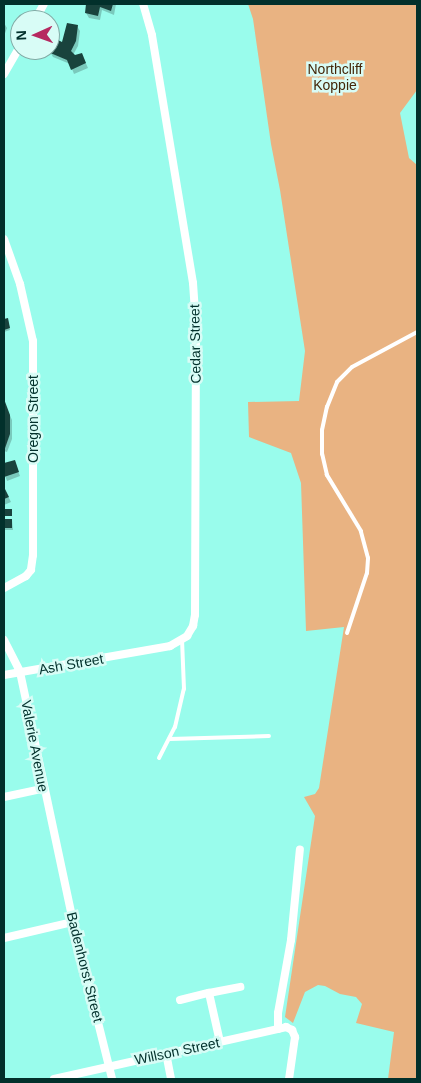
<!DOCTYPE html>
<style>
body{margin:0}
#map{position:relative;width:421px;height:1083px;overflow:hidden;background:#99fcec;font-family:Arial,sans-serif}
div>[style]{position:absolute}
[style*='--x']{left:calc(var(--x)*1px);top:calc(var(--y)*1px);width:calc(var(--w)*1px);rotate:calc(var(--a)*1deg)}
.green>*{inset:0;background:#e9b382}
.shadow>*{inset:0;background:#0003}
.building>*{inset:0;background:#19433d}
.lane>*{height:4px;margin:-2px;padding:0 2px;transform-origin:2px;border-radius:2px;background:#fff}
.street>*{height:8px;margin:-4px;padding:0 4px;transform-origin:4px;border-radius:4px;background:#fff}
span{translate:-50% -50%;white-space:nowrap;text-align:center;line-height:1.15;-webkit-text-stroke:5px #d8fcf6;paint-order:stroke}
.park-label{font-size:14px;color:#442709}
.street-label{font-size:14px;color:#02302b}
.frame{position:absolute;inset:0;border:5px solid #02302b;pointer-events:none}
.north{position:absolute;left:10px;top:10px;width:50px;height:50px;box-sizing:border-box;background:#d8fcf6;border:1px solid #82aaa5;border-radius:50%;rotate:268deg;font-size:14px;font-weight:700;line-height:20px;text-align:center;color:#02302b}
.north::after{content:'';display:block;margin:auto;width:18px;height:22px;background:#b62960;clip-path:polygon(50% 0,100% 100%,50% 72%,0 100%)}
</style>
<div id="map">
<div class="green">
<div style="clip-path:polygon(248px 4px,417px 4px,417px 90px,400px 113px,409px 158px,417px 165px,417px 1079px,388px 1079px,394px 1032px,356px 1023px,362px 1004px,356px 997px,340px 994px,325px 986px,318px 985px,305px 992px,293px 1023px,285px 1017px,315px 816px,304px 797px,315px 794px,319px 788px,344px 627px,306px 631px,301px 483px,291px 453px,249px 437px,248px 402px,299px 401px,305px 351px,280px 190px,271px 144px,253px 19px)"></div>
</div>
<div class="shadow">
<div style="clip-path:polygon(88px 4px,119px 4px,116px 4px,114px 15px,102px 10px,100px 20px,89px 18px,86px 13px)"></div>
<div style="clip-path:polygon(4px 23px,7px 28px,4px 36px)"></div>
<div style="clip-path:polygon(77px 26px,80px 31px,78px 46px,73px 55px,84px 59px,88px 68px,74px 74px,70px 64px,53px 57px,50px 52px,62px 44px)"></div>
<div style="clip-path:polygon(7px 319px,10px 330px,4px 332px,4px 320px)"></div>
<div style="clip-path:polygon(4px 402px,12px 420px,12px 439px,7px 452px,4px 451px)"></div>
<div style="clip-path:polygon(14px 461px,20px 476px,7px 481px,4px 473px,4px 464px)"></div>
<div style="clip-path:polygon(4px 488px,11px 502px,4px 505px)"></div>
<div style="clip-path:polygon(4px 520px,12px 520px,13px 530px,4px 530px)"></div>
</div>
<div class="building">
<div style="clip-path:polygon(86px 4px,113px 4px,111px 11px,100px 7px,98px 16px,85px 13px)"></div>
<div style="clip-path:polygon(67px 23px,78px 25px,76px 41px,71px 51px,75px 55px,82px 53px,86px 63px,71px 70px,67px 60px,48px 52px,56px 39px,62px 42px)"></div>
<div style="clip-path:polygon(8px 318px,10px 328px,4px 330px,4px 319px)"></div>
<div style="clip-path:polygon(4px 399px,10px 415px,10px 434px,4px 451px)"></div>
<div style="clip-path:polygon(15px 460px,19px 472px,4px 477px,4px 463px)"></div>
<div style="clip-path:polygon(4px 487px,9px 497px,4px 499px)"></div>
<div style="clip-path:polygon(4px 509px,12px 509px,12px 516px,4px 516px)"></div>
<div style="clip-path:polygon(4px 519px,12px 519px,12px 528px,4px 528px)"></div>
</div>
<div class="lane">
<div style="--x:347;--y:633;--w:63;--a:-71.6"></div>
<div style="--x:367;--y:573;--w:15;--a:-86"></div>
<div style="--x:368;--y:558;--w:28;--a:-105"></div>
<div style="--x:361;--y:531;--w:66;--a:-121.3"></div>
<div style="--x:327;--y:475;--w:22;--a:-103"></div>
<div style="--x:322;--y:454;--w:24;--a:-90"></div>
<div style="--x:322;--y:430;--w:24;--a:-78"></div>
<div style="--x:327;--y:407;--w:27;--a:-68"></div>
<div style="--x:337;--y:382;--w:21;--a:-45"></div>
<div style="--x:352;--y:367;--w:74;--a:-28.3"></div>
<div style="--x:170;--y:739;--w:99;--a:-1.7"></div>
<div style="--x:159;--y:758;--w:35;--a:-63"></div>
<div style="--x:175;--y:727;--w:39;--a:-77"></div>
<div style="--x:184;--y:689;--w:49;--a:-92.3"></div>
</div>
<div class="street">
<div style="--x:35;--y:20;--w:18;--a:-61"></div>
<div style="--x:4;--y:74;--w:32;--a:-60"></div>
<div style="--x:4;--y:239;--w:48;--a:70.4"></div>
<div style="--x:20;--y:284;--w:58;--a:77.2"></div>
<div style="--x:33;--y:341;--w:214;--a:90"></div>
<div style="--x:33;--y:555;--w:15;--a:98"></div>
<div style="--x:31;--y:570;--w:8;--a:130"></div>
<div style="--x:26;--y:576;--w:25;--a:151"></div>
<div style="--x:4;--y:640;--w:36;--a:63"></div>
<div style="--x:20;--y:672;--w:256;--a:78"></div>
<div style="--x:73;--y:922;--w:162;--a:76"></div>
<div style="--x:4;--y:675;--w:169;--a:-9.9"></div>
<div style="--x:170;--y:646;--w:20;--a:-30"></div>
<div style="--x:187;--y:636;--w:12;--a:-59"></div>
<div style="--x:193;--y:626;--w:11;--a:-80"></div>
<div style="--x:195;--y:615;--w:288;--a:-89.8"></div>
<div style="--x:196;--y:327;--w:44;--a:-93.9"></div>
<div style="--x:193;--y:283;--w:251;--a:-99.4"></div>
<div style="--x:152;--y:35;--w:32;--a:-106"></div>
<div style="--x:4;--y:797;--w:40;--a:-12"></div>
<div style="--x:4;--y:938;--w:71;--a:-13.1"></div>
<div style="--x:180;--y:1000;--w:30;--a:-14"></div>
<div style="--x:278;--y:1029;--w:16;--a:-90"></div>
<div style="--x:278;--y:1013;--w:74;--a:-79.9"></div>
<div style="--x:291;--y:940;--w:91;--a:-84.4"></div>
<div style="--x:220;--y:1042;--w:50;--a:-102.7"></div>
<div style="--x:209;--y:993;--w:32;--a:-11"></div>
<div style="--x:166;--y:1053;--w:26;--a:79"></div>
<div style="--x:54;--y:1079;--w:238;--a:-12.6"></div>
<div style="--x:286;--y:1027;--w:7;--a:27"></div>
<div style="--x:292;--y:1030;--w:8;--a:67"></div>
<div style="--x:295;--y:1037;--w:42;--a:98.1"></div>
</div>
<div class="park-label">
<span style="left:335px;top:77px">Northcliff<br>Koppie</span>
</div>
<div class="street-label">
<span style="left:195px;top:344px;rotate:-91deg">Cedar Street</span>
<span style="left:33px;top:419px;rotate:-90deg">Oregon Street</span>
<span style="left:71px;top:664px;rotate:-10deg">Ash Street</span>
<span style="left:35px;top:746px;rotate:79deg">Valerie Avenue</span>
<span style="left:85px;top:967px;rotate:76deg">Badenhorst Street</span>
<span style="left:177px;top:1051px;rotate:-12deg">Willson Street</span>
</div>
<div class="frame"></div>
<div class="north">N</div>
</div>
